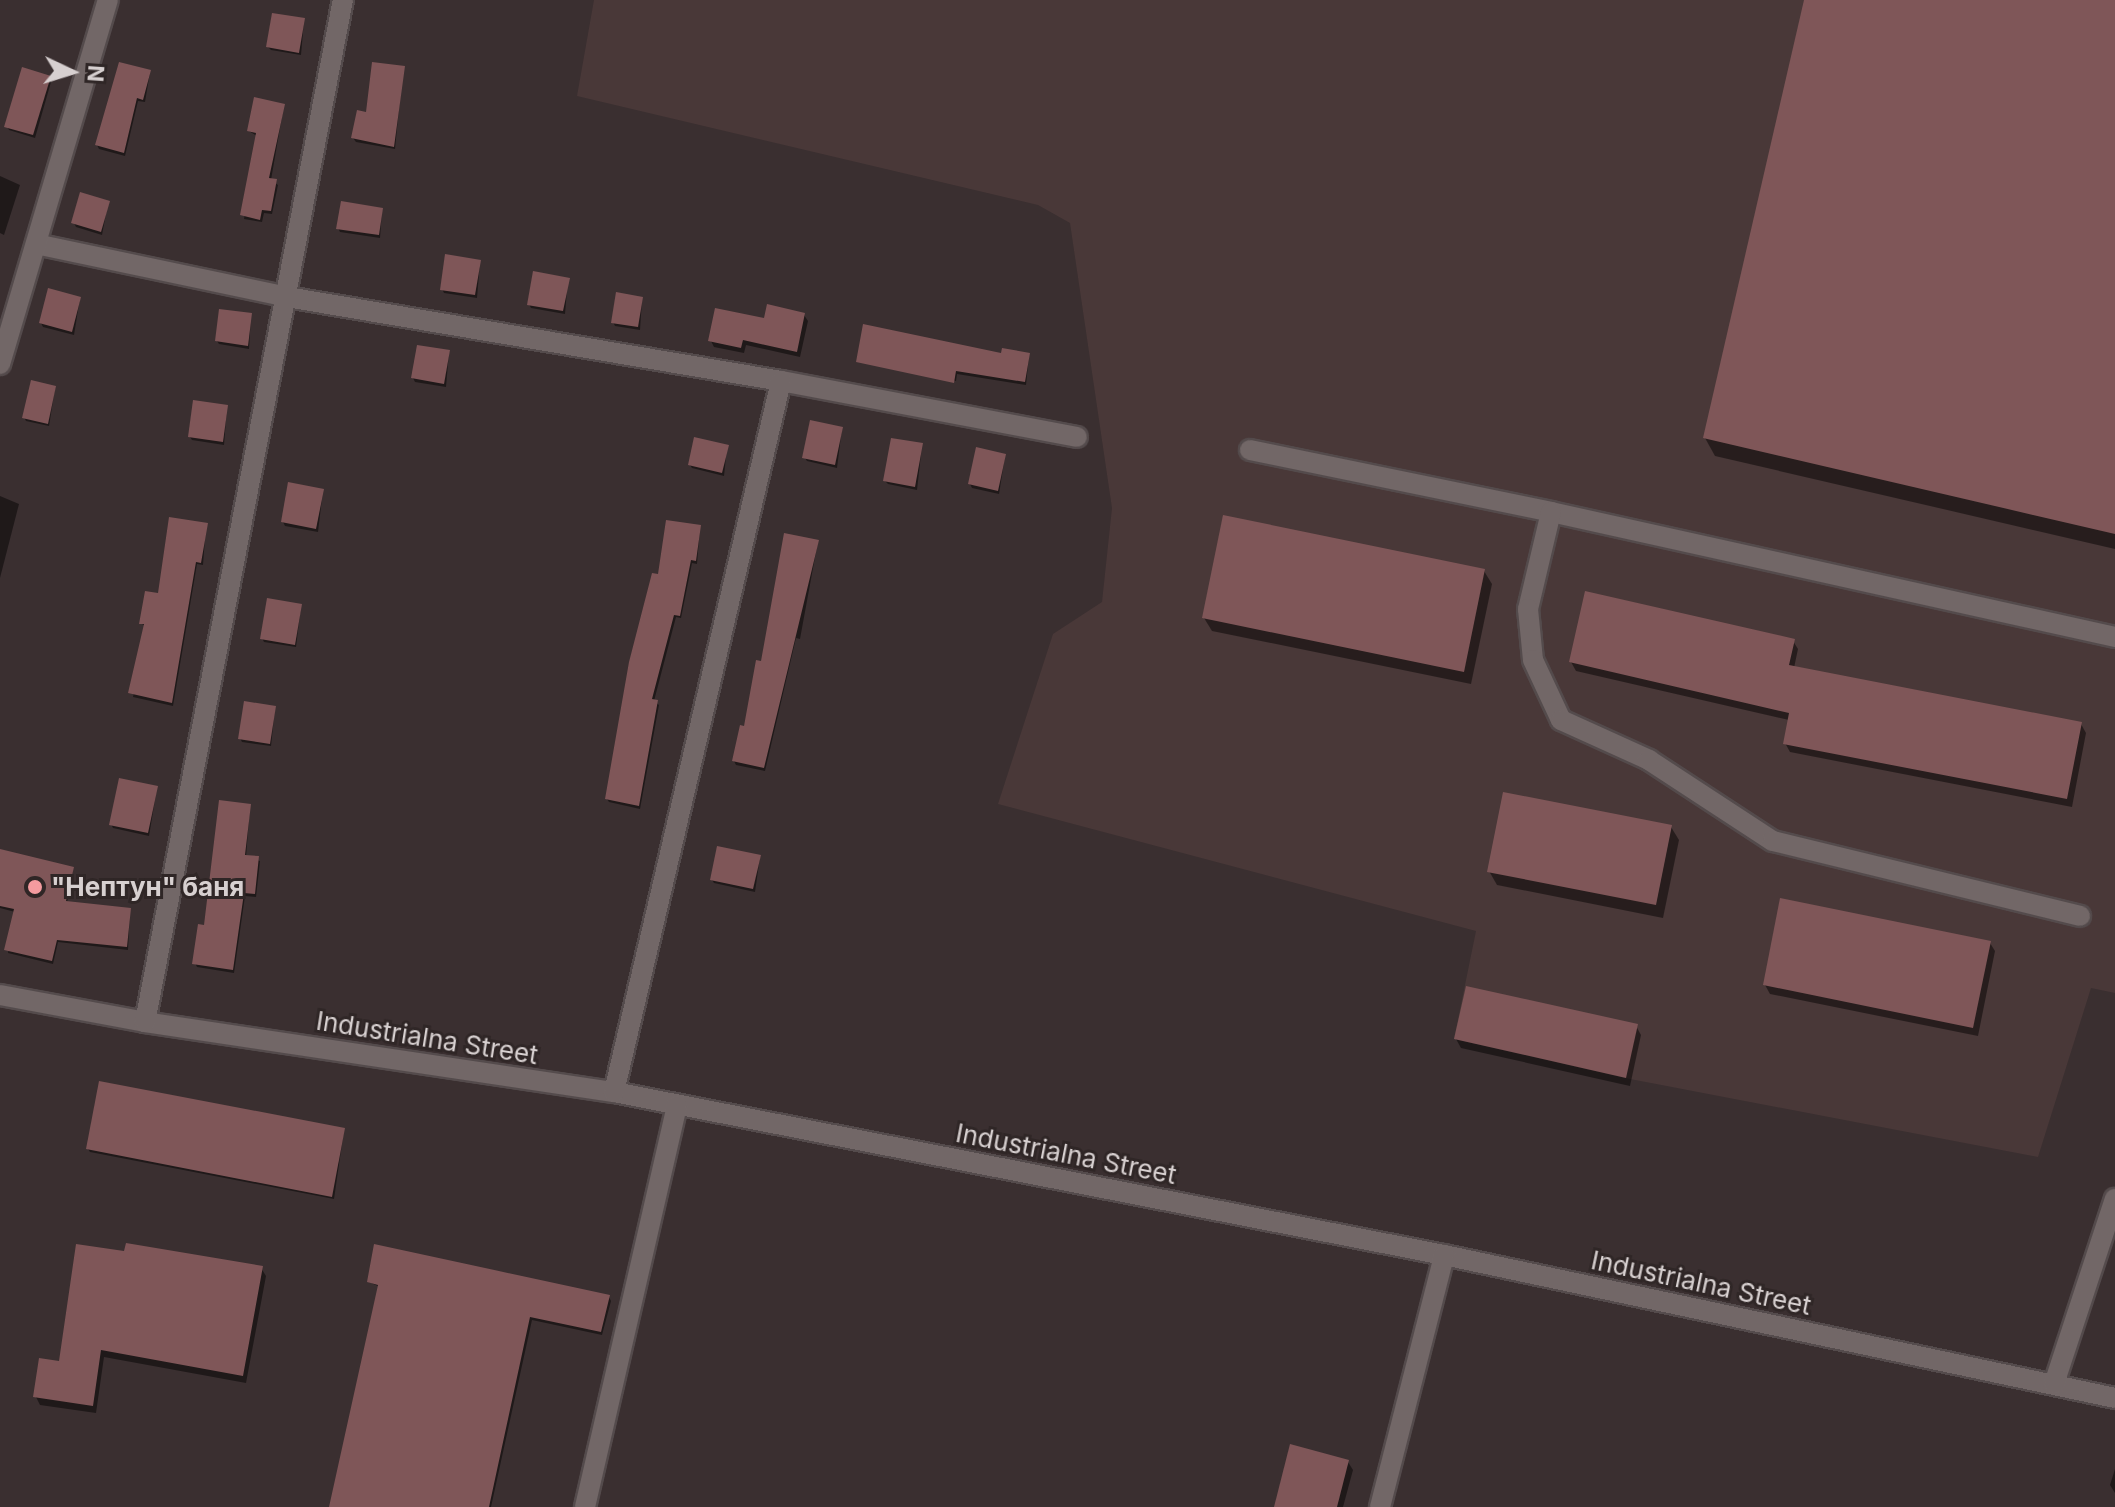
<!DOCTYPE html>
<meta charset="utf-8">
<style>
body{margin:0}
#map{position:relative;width:2115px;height:1507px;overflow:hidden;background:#3a2f30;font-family:Inter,sans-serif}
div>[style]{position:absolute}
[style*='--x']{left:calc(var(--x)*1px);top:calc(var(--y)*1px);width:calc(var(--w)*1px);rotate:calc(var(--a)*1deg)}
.built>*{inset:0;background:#493838}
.shadow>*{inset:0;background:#0007}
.building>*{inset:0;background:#7f5658}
.roads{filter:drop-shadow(2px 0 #544b4c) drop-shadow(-2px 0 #544b4c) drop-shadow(0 2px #544b4c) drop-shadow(0 -2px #544b4c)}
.minor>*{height:20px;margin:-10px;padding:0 10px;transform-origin:10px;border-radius:10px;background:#726767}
.dots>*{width:22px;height:22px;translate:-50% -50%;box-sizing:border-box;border:4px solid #2f2626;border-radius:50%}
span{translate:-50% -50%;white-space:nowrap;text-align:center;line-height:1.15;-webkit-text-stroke:6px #2f2626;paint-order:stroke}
.poi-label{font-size:26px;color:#d7d0d0;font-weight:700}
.left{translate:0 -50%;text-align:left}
.street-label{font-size:26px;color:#d7d0d0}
.north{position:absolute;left:32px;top:32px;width:80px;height:80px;-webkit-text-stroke:6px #2f2626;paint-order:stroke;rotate:94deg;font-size:22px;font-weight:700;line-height:32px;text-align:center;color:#d7d0d0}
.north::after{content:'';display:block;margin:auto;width:28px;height:36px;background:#d7d0d0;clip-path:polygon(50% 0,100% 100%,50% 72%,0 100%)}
</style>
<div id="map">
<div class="built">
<div style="clip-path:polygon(594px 0,2115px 0,2115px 993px,2091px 988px,2038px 1157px,1625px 1078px,1454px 1039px,1476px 931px,998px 804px,1053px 634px,1102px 602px,1112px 508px,1070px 223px,1038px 205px,577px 96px)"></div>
</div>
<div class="shadow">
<div style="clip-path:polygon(1806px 0,2115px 0,2115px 549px,1715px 456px,1705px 438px)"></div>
<div style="clip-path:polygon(304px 20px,301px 55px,271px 50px,268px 47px)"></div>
<div style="clip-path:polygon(403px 68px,395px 149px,356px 142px,353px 138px,368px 114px)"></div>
<div style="clip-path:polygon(150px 72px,145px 102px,138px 101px,125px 156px,99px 149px,97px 145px)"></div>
<div style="clip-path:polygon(49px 78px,51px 82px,35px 138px,9px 130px,7px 126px)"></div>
<div style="clip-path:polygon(284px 105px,271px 180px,278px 185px,272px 214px,264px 213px,262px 222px,244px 219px,257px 136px,249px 131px)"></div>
<div style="clip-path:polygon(0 176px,20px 185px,4px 235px,0 233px)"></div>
<div style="clip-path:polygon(108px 203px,102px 235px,76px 227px,74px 223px)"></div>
<div style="clip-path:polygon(382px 210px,380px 238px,340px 232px,338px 228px)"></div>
<div style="clip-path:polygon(480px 262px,477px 298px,444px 293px,442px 289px)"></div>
<div style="clip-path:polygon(568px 279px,565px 314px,531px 308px,529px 304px)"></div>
<div style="clip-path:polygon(80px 298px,74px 335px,43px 327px,41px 323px)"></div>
<div style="clip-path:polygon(642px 299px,640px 330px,615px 326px,613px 322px)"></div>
<div style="clip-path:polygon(251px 315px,249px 349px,219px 344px,217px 341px)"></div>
<div style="clip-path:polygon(804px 315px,808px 321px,800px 357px,746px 345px,744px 353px,714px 347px,711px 341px,765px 321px)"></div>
<div style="clip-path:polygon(449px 352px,446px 387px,415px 382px,413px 378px)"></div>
<div style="clip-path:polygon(1029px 355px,1026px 385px,957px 374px,956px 381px,858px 360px)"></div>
<div style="clip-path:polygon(55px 388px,49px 426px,26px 421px,24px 417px)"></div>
<div style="clip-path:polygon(227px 407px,224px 445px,192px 440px,190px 437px)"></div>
<div style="clip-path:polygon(842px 428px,837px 468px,807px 461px,805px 458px)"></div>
<div style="clip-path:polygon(922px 445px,917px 490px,888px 484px,885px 481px)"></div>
<div style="clip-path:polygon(727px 447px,724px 476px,692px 468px,690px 465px)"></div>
<div style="clip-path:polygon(1005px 456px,999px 494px,972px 488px,970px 484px)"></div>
<div style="clip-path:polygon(323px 490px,318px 532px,285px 526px,283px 522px)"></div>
<div style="clip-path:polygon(0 496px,19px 504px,0 578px)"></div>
<div style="clip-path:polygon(206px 525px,203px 565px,197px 564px,173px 706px,133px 697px,146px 627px,141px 623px)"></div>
<div style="clip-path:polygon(700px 527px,697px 564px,692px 563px,681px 618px,676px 617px,654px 701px,659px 705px,640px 809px,609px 802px,607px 799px,659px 577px)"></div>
<div style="clip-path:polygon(818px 541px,800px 639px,796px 638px,765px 771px,736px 765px,734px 761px,763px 663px)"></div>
<div style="clip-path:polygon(1484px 571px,1492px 584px,1471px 684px,1212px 631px,1204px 618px)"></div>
<div style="clip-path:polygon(301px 606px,296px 647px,264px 642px,262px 638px)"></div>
<div style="clip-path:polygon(1793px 641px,1798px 649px,1794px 668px,2081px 724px,2086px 733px,2072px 807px,1790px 752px,1785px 743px,1789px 720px,1576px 671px,1571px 662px)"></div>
<div style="clip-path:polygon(275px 708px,271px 746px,242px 742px,240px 738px)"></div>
<div style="clip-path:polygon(157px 788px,149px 836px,113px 828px,111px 824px)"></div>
<div style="clip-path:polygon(250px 806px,246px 857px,260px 861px,256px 897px,245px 896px,234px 973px,197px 967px,195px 963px,206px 927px)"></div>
<div style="clip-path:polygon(1671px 827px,1679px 840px,1663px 918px,1497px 885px,1489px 871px)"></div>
<div style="clip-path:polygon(0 851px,73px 869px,67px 903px,130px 910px,128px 950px,58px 942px,53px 964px,8px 953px,15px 912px,0 908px)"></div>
<div style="clip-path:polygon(760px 857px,755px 892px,714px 883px,712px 880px)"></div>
<div style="clip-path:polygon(1990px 943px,1995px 951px,1978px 1036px,1770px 994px,1765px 985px)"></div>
<div style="clip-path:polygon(1636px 1026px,1641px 1035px,1630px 1086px,1461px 1048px,1456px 1039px)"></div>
<div style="clip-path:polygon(344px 1130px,334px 1199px,90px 1152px,88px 1149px)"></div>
<div style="clip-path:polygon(261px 1268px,266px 1276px,246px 1383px,104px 1357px,96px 1413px,40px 1405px,36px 1397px,60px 1363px)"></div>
<div style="clip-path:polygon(369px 1282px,609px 1297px,611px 1301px,602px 1335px,532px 1320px,491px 1507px,331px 1507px,380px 1287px)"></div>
<div style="clip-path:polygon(1348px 1462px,1353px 1470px,1343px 1507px,1276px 1507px)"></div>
<div style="clip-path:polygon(2115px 1469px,2115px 1493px,2110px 1485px)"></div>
</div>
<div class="building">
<div style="clip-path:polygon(1804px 0,2115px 0,2115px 534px,1703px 438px)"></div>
<div style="clip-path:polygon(272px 13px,305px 18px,299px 53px,266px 47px)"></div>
<div style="clip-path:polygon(119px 62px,151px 70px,143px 100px,137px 98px,124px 153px,95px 145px)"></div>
<div style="clip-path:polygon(372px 62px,405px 66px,394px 147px,351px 138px,357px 110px,366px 112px)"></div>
<div style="clip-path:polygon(22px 67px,51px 76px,33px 135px,4px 127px)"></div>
<div style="clip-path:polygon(254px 97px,285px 104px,269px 178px,277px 179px,271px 211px,262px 210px,260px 220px,240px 215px,256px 133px,247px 131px)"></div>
<div style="clip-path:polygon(80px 192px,110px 201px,101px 232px,71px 223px)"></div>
<div style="clip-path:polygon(341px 201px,383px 208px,379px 235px,336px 229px)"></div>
<div style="clip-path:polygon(445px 254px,481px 260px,475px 295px,440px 290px)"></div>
<div style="clip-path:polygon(533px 271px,570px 278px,563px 311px,527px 305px)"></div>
<div style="clip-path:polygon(48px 288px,81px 297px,72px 332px,39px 323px)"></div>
<div style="clip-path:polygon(616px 292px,643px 297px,638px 327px,611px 323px)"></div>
<div style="clip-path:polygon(767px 304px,805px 313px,797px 352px,743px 340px,741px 348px,708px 341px,715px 308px,764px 318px)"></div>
<div style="clip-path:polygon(219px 309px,252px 313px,248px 346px,215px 341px)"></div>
<div style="clip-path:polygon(863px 324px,1001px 353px,1002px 348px,1030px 353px,1025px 382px,956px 371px,954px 383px,856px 362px)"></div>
<div style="clip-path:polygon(417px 345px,450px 350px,444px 384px,411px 378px)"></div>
<div style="clip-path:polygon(31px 380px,56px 386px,48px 424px,22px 418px)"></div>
<div style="clip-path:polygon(193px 400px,228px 405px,223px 442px,188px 437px)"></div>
<div style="clip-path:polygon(810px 420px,843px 427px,835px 465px,802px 458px)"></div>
<div style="clip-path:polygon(694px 437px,729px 445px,722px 473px,688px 465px)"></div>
<div style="clip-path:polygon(891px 438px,923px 443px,915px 487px,883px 481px)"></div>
<div style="clip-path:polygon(976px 447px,1006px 454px,998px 491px,968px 484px)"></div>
<div style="clip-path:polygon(288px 482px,324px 489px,316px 529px,281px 522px)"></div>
<div style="clip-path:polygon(1223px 515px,1485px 569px,1464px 672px,1202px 618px)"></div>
<div style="clip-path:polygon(169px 517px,208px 523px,201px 563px,196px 562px,172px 703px,128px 693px,144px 624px,139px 624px,145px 591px,158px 593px)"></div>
<div style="clip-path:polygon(666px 520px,701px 525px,696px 561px,691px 560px,680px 616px,674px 615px,652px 699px,658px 700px,639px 806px,605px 799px,629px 662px,652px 573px,658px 574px)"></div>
<div style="clip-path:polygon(784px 533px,819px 540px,764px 768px,732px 761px,740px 725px,744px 726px,756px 660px,761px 661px)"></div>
<div style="clip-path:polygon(1585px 591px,1795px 639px,1789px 665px,2082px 722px,2067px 799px,1783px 744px,1789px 713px,1569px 662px)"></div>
<div style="clip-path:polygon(267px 598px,302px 604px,295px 645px,260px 639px)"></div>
<div style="clip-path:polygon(244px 701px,276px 706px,270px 744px,238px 739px)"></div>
<div style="clip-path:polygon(119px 778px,158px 786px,148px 833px,109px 825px)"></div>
<div style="clip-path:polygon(1503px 792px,1672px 825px,1656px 905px,1487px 872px)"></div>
<div style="clip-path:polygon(219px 800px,251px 804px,245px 855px,259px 856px,255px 894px,244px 893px,233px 970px,192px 964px,198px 924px,204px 925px)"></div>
<div style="clip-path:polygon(717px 846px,761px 855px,753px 889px,710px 880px)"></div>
<div style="clip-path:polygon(0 849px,74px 867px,66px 901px,131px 908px,127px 947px,57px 940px,52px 961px,4px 950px,14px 909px,0 906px)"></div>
<div style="clip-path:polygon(1780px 898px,1991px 941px,1973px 1028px,1763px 985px)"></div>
<div style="clip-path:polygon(1466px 986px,1638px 1024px,1626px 1078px,1454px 1039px)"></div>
<div style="clip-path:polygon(99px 1081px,345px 1128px,332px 1197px,86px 1149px)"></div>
<div style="clip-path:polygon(126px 1243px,263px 1266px,243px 1376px,101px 1350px,93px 1406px,33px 1397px,39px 1358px,59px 1361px,76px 1244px,124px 1251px)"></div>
<div style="clip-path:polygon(374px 1244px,610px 1295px,601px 1332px,530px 1317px,489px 1507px,329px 1507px,378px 1285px,367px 1282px)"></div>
<div style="clip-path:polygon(1290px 1444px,1349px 1460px,1337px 1507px,1274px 1507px)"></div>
</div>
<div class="roads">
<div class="minor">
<div style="--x:36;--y:244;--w:257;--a:11.9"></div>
<div style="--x:287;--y:297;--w:501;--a:9.65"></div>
<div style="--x:781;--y:381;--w:301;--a:10.7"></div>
<div style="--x:0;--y:364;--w:380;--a:-73.5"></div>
<div style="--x:1250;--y:450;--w:307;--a:11.6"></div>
<div style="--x:1551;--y:512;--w:578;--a:12.5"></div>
<div style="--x:1551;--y:512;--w:100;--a:103.3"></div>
<div style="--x:1528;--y:609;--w:51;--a:84.4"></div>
<div style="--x:1533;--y:660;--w:66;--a:65"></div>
<div style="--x:1561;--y:720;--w:97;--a:24.4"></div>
<div style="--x:1649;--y:760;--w:148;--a:33.2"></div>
<div style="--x:1773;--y:841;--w:316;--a:13.7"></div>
<div style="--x:0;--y:995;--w:147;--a:10.5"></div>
<div style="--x:145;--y:1022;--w:474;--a:8.5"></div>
<div style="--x:614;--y:1092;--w:846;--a:11.11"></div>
<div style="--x:1444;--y:1255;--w:686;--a:12.03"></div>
<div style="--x:145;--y:1022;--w:1041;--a:-79.04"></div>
<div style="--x:614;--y:1092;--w:730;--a:-76.78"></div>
<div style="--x:2054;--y:1384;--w:195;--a:-71.8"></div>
<div style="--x:585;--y:1507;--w:412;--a:-77.1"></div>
<div style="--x:1380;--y:1507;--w:260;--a:-75.7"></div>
</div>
</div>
<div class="dots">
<div style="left:35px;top:887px;background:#f49b9f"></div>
</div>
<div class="poi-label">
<span class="left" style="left:51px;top:887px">"Нептун" баня</span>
</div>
<div class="street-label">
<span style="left:427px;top:1038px;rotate:9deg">Industrialna Street</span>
<span style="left:1066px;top:1154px;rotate:11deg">Industrialna Street</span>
<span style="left:1701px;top:1283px;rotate:12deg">Industrialna Street</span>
</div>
<div class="north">N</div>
</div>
